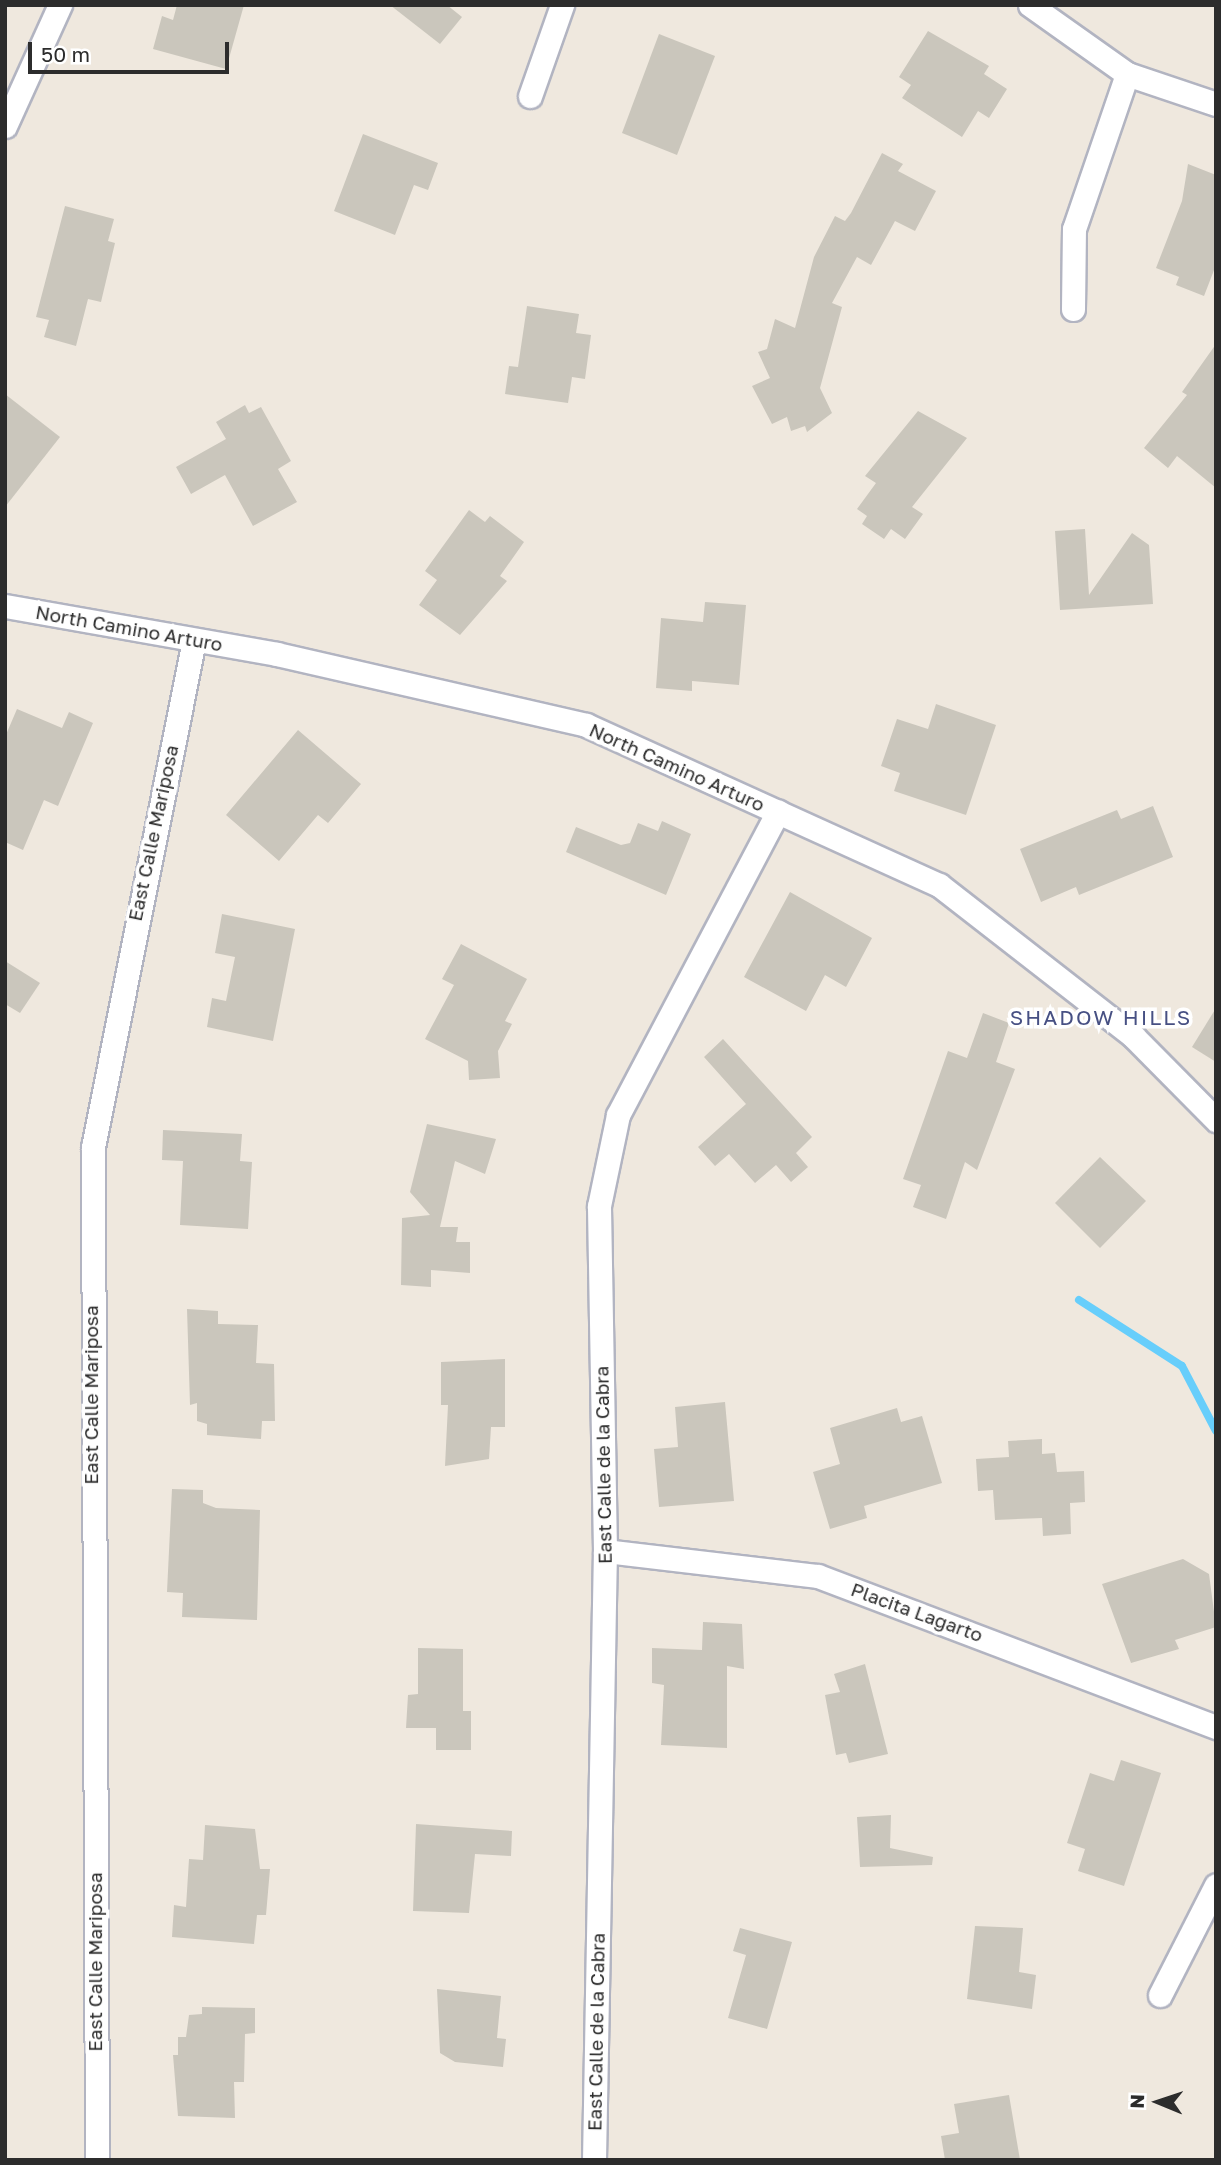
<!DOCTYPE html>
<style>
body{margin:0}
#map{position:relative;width:1221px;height:2165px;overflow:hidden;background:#efe8de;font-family:"Golos Text",sans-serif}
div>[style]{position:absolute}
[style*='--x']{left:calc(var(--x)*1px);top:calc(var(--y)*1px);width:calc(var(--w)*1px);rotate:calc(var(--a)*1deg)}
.stream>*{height:8px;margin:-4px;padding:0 4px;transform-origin:4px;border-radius:4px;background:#67cefb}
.building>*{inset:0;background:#cac6bc}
.roads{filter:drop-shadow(2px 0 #b2b4c1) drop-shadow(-2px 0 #b2b4c1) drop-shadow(0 2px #b2b4c1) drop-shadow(0 -2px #b2b4c1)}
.minor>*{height:23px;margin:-11.5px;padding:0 11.5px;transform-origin:11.5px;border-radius:11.5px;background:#fff}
span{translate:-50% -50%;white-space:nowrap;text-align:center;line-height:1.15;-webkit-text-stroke:7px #fff;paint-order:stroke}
.street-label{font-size:19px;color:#2c2c2c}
.neighbourhood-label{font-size:21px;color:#475083;letter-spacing:2px}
.frame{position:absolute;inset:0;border:7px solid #2c2c2c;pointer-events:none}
.north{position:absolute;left:1123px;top:2067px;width:70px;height:70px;-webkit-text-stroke:5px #fff;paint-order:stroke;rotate:272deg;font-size:19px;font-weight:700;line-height:28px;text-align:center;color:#2c2c2c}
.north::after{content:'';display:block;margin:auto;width:24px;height:32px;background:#2c2c2c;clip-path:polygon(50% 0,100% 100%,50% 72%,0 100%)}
.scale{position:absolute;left:28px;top:42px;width:201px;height:32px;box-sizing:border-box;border:4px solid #2c2c2c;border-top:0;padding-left:9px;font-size:21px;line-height:24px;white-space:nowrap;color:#2c2c2c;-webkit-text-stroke:5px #fff;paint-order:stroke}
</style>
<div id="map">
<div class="stream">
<div style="--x:1079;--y:1300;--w:122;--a:32.7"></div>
<div style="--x:1182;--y:1366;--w:73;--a:62.4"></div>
</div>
<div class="building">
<div style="clip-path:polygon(177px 5px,244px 5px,226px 69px,153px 49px,162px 16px,173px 20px)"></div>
<div style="clip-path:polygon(390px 5px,447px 5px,462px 17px,440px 44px)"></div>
<div style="clip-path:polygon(928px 31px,989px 66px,984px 74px,1007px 89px,989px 118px,978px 111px,962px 137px,902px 98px,911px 85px,899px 77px)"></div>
<div style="clip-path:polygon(659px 34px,715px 56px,677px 155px,622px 133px)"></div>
<div style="clip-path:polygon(363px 134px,438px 163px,428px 190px,414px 185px,395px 235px,334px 211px)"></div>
<div style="clip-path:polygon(882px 153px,903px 164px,898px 171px,936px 191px,915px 231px,895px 221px,871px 265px,857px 257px,832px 303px,842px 307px,820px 388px,832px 413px,807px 432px,805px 426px,791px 431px,787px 417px,772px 424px,752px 386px,770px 378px,758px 352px,767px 349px,775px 319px,795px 328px,814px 257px,835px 216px,845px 221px,851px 213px)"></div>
<div style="clip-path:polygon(1188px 164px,1216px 175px,1216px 265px,1204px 296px,1176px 285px,1179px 277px,1156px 268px,1182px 201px)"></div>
<div style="clip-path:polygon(65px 206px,114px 219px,108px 241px,115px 243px,101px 302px,88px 299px,76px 346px,44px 337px,49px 320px,36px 317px)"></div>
<div style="clip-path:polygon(527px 306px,579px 314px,576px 333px,591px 335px,585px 379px,572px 377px,568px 403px,505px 394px,509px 366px,518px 367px)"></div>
<div style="clip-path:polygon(1216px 344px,1216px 488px,1177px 456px,1168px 468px,1144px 448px,1187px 395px,1182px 392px)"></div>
<div style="clip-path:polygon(5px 394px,60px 437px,5px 507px)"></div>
<div style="clip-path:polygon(245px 405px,249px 413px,261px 407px,291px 461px,278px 469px,297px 502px,253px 526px,225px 475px,191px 494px,176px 467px,226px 439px,216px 422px)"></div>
<div style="clip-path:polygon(918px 411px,967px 438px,912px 507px,923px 514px,905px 539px,891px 529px,884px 539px,862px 524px,867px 516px,857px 509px,876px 483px,865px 476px)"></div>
<div style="clip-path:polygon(469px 510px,485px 522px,490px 516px,524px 542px,500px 576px,507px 581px,460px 635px,419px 605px,437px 580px,425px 571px)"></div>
<div style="clip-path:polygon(1085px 529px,1089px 595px,1132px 533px,1149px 545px,1153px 604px,1060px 610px,1055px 531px)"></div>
<div style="clip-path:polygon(705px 602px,746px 605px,739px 685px,692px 681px,692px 691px,656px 688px,661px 618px,703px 622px)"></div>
<div style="clip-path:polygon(936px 704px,996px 725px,966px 815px,894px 791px,900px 773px,881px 766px,897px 719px,928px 729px)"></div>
<div style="clip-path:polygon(17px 709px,62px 728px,69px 712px,93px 723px,58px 806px,44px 800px,23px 850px,5px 842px,5px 737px)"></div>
<div style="clip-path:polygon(298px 730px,361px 784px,328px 823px,318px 815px,279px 861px,226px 815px)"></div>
<div style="clip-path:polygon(1153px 806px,1173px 857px,1079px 895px,1076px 887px,1041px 902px,1020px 849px,1117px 810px,1121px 819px)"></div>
<div style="clip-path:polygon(662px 821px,691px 834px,666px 895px,566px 852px,576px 827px,621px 845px,630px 843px,638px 823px,658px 831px)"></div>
<div style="clip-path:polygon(790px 892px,872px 938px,846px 987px,825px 975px,806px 1011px,744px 977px)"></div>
<div style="clip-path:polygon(222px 914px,295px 929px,273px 1041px,207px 1027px,212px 998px,226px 1001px,235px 957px,215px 953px)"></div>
<div style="clip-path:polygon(461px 944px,527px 979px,505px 1021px,512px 1024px,498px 1051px,500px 1078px,469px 1080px,468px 1061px,425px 1039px,454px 985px,442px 979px)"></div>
<div style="clip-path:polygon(5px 961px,40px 983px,20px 1013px,5px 1004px)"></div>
<div style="clip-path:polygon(1216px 1008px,1216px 1062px,1192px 1047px)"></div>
<div style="clip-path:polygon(983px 1013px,1009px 1023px,996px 1062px,1015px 1069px,977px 1170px,965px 1162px,946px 1219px,913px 1207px,921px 1185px,903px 1179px,948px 1051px,967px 1058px)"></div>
<div style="clip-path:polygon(723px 1039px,812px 1137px,796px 1153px,808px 1167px,791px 1182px,776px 1165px,755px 1183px,729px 1154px,715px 1166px,698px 1147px,746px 1104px,704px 1057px)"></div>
<div style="clip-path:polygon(427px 1124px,496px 1139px,485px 1174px,455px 1161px,440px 1227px,458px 1227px,456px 1242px,470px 1242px,470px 1273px,431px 1270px,431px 1287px,401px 1285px,402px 1218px,430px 1215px,410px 1192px)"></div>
<div style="clip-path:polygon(163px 1130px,242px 1134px,240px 1161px,252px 1162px,248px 1229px,180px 1225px,183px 1161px,162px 1160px)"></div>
<div style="clip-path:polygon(1100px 1157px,1146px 1201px,1100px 1248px,1055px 1203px)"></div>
<div style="clip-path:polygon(187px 1309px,218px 1311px,218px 1324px,258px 1325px,256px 1363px,274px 1364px,275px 1421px,262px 1421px,261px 1439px,207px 1435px,207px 1424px,197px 1421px,197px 1403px,190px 1405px)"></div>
<div style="clip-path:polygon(505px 1359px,505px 1427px,491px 1427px,489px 1459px,445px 1466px,448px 1405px,441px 1405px,441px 1362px)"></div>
<div style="clip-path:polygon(725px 1402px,734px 1501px,659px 1507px,654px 1449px,678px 1447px,675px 1407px)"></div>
<div style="clip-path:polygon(897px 1408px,901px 1422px,922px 1416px,942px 1483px,864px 1506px,867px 1518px,830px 1529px,813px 1472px,840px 1464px,830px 1428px)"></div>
<div style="clip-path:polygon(1042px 1439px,1042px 1454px,1055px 1453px,1057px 1472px,1084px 1471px,1085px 1502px,1070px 1503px,1071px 1534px,1043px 1536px,1042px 1518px,995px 1520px,993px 1490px,978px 1491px,976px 1459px,1009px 1457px,1008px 1441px)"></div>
<div style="clip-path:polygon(172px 1489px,203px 1490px,203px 1503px,216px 1508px,260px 1510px,257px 1620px,182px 1617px,183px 1593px,167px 1592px)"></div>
<div style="clip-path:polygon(1183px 1559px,1209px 1574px,1216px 1627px,1175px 1640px,1179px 1649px,1131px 1663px,1102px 1584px)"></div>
<div style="clip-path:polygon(703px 1622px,742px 1624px,744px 1669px,727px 1666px,727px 1748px,661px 1745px,664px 1685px,652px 1683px,652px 1648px,702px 1650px)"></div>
<div style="clip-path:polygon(418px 1648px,463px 1649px,463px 1711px,471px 1711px,471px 1750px,436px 1750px,436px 1728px,406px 1728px,408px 1695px,418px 1694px)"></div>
<div style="clip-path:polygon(865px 1664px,888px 1754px,849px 1763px,846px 1753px,836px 1755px,825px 1695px,840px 1692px,834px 1674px)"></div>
<div style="clip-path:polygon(1121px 1760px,1161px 1773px,1124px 1886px,1078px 1871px,1085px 1849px,1067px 1843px,1090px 1773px,1114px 1781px)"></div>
<div style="clip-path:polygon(891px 1815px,890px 1848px,933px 1857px,932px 1865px,860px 1867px,857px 1817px)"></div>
<div style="clip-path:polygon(416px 1824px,512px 1831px,511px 1856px,475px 1854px,469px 1913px,413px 1911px)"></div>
<div style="clip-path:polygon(205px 1825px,255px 1829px,260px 1869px,270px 1869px,266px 1915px,257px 1915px,254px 1944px,172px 1937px,174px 1905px,186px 1907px,189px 1859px,203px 1860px)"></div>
<div style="clip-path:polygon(975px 1926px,1023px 1928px,1019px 1972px,1036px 1975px,1032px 2009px,967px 1999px)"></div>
<div style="clip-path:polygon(740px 1928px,792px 1942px,767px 2029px,728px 2018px,746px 1955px,733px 1951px)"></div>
<div style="clip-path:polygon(437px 1989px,501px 1996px,497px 2038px,506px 2039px,503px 2067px,455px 2062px,440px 2053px)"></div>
<div style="clip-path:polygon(202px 2007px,255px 2008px,255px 2033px,245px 2034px,244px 2082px,234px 2082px,235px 2118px,178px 2116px,173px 2055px,178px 2055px,178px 2037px,186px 2037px,189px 2015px,202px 2014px)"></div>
<div style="clip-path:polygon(1009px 2095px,1020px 2160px,945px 2160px,941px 2136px,959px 2133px,954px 2104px)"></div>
</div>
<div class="roads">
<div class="minor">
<div style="--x:1030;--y:5;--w:119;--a:35.4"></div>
<div style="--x:1127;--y:74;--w:94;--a:18.6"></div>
<div style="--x:530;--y:96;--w:96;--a:-70.6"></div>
<div style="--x:5;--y:126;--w:133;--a:-65.6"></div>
<div style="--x:1073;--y:309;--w:80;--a:-89.3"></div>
<div style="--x:1074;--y:229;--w:164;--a:-71.1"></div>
<div style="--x:5;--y:606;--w:276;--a:10"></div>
<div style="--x:277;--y:654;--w:317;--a:12.9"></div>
<div style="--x:586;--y:725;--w:388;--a:24.4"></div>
<div style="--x:939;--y:885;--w:247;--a:37.9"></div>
<div style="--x:1134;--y:1037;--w:117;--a:45.3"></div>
<div style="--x:605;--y:1551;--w:214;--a:6.7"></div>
<div style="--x:818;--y:1576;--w:426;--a:20.8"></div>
<div style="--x:1160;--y:1995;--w:123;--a:-63"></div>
<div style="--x:97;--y:2160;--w:1013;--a:-90.23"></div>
<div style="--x:93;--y:1147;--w:517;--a:-78.73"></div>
<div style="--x:594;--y:2160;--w:609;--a:-88.97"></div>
<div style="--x:605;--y:1551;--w:345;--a:-91"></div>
<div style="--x:599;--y:1206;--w:93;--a:-78.2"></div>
<div style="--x:618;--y:1115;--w:343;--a:-62.2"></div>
</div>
</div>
<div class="street-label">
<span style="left:129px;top:628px;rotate:10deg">North Camino Arturo</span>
<span style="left:677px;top:767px;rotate:24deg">North Camino Arturo</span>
<span style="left:153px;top:833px;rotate:-78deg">East Calle Mariposa</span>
<span style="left:91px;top:1395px;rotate:-90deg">East Calle Mariposa</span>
<span style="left:603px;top:1465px;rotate:-91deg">East Calle de la Cabra</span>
<span style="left:917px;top:1612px;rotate:20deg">Placita Lagarto</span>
<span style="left:95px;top:1962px;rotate:-90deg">East Calle Mariposa</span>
<span style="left:596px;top:2032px;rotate:-89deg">East Calle de la Cabra</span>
</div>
<div class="neighbourhood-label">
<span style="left:1101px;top:1017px">SHADOW HILLS</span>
</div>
<div class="frame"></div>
<div class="north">N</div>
<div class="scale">50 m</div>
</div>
